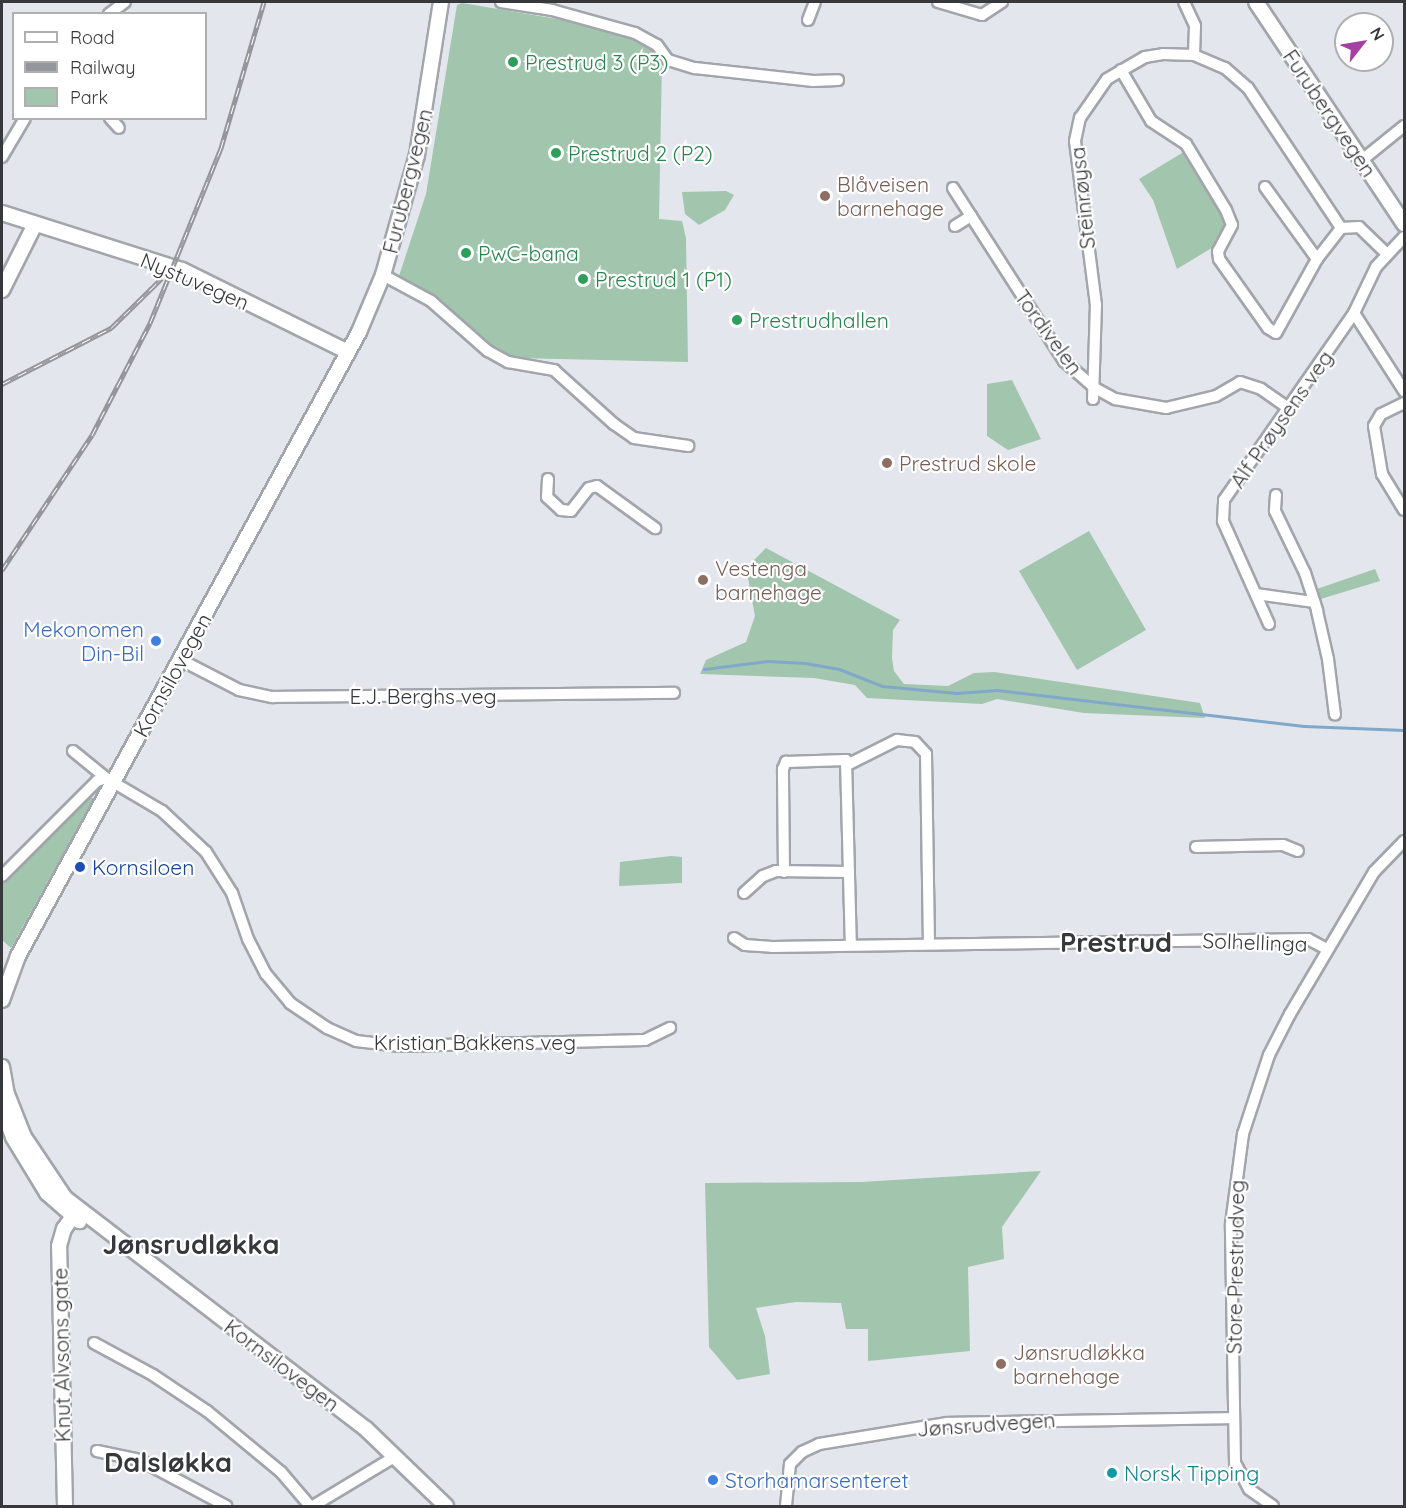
<!DOCTYPE html>
<meta charset="utf-8">
<style>
body{margin:0}
#map{position:relative;width:1406px;height:1508px;overflow:hidden;background:#e3e6ed;font-family:Quicksand,sans-serif}
div>[style]{position:absolute}
[style*='--x']{left:calc(var(--x)*1px);top:calc(var(--y)*1px);width:calc(var(--w)*1px);rotate:calc(var(--a)*1deg)}
.green>*{inset:0;background:#a2c5ae}
.stream>*{height:3px;margin:-1.5px;padding:0 1.5px;transform-origin:1.5px;border-radius:1.5px;background:#80a8c9}
.roads{filter:drop-shadow(2px 0 #a2a5ab) drop-shadow(-2px 0 #a2a5ab) drop-shadow(0 2px #a2a5ab) drop-shadow(0 -2px #a2a5ab)}
.street>*{height:10px;margin:-5px;padding:0 5px;transform-origin:5px;border-radius:5px;background:#fff}
.secondary>*{height:14px;margin:-7px;padding:0 7px;transform-origin:7px;border-radius:7px;background:#fff}
.rail>*{height:5px;margin-top:-2.5px;transform-origin:0;background:repeating-linear-gradient(90deg,#fff 0 9px,#94969b 0 18px);box-sizing:border-box;border-block:2px solid #94969b}
.dots>*{width:16px;height:16px;translate:-50% -50%;box-sizing:border-box;border:3px solid #fff;border-radius:50%}
span{translate:-50% -50%;white-space:nowrap;text-align:center;line-height:1.15;-webkit-text-stroke:4.5px #fff;paint-order:stroke}
.leisure-label{font-size:21px;color:#27864d}
.left{translate:0 -50%;text-align:left}
.street-label{font-size:21px;color:#37383b}
.education-label{font-size:21px;color:#785e54}
.shop-label{font-size:21px;color:#366cbe}
.right{translate:-100% -50%;text-align:right}
.transit-label{font-size:21px;color:#164399}
.culture-label{font-size:21px;color:#0d838f}
.district-label{font-size:27px;color:#37383b;font-weight:700}
.frame{position:absolute;inset:0;border:3px solid #37383b;pointer-events:none}
.legend{position:absolute;left:12px;top:12px;width:195px;height:108px;box-sizing:border-box;background:#fff;border:2px solid #afafb1;margin:0;padding:8px 10px;list-style:none;font-size:18px;color:#37383b}
.legend li{display:flex;align-items:center;gap:12px;height:30px}
.legend b{width:30px;border:2px solid #afafb1}
.north{position:absolute;left:1334px;top:12px;width:60px;height:60px;box-sizing:border-box;background:#fff;border:2px solid #afafb1;border-radius:50%;rotate:59deg;font-size:16px;font-weight:700;line-height:24px;text-align:center;color:#37383b}
.north::after{content:'';display:block;margin:auto;width:21px;height:27px;background:#a43fa4;clip-path:polygon(50% 0,100% 100%,50% 72%,0 100%)}
</style>
<div id="map">
<div class="green">
<div style="clip-path:polygon(462px 3px,581px 23px,637px 40px,658px 53px,662px 60px,659px 219px,682px 221px,686px 238px,688px 362px,516px 358px,494px 347px,430px 293px,399px 276px,426px 194px,457px 5px)"></div>
<div style="clip-path:polygon(1187px 150px,1227px 222px,1227px 229px,1215px 246px,1177px 269px,1153px 200px,1139px 179px)"></div>
<div style="clip-path:polygon(726px 191px,734px 195px,725px 210px,699px 225px,685px 214px,682px 192px)"></div>
<div style="clip-path:polygon(1012px 380px,1041px 439px,1008px 450px,987px 436px,987px 384px)"></div>
<div style="clip-path:polygon(1089px 531px,1146px 630px,1077px 670px,1019px 571px)"></div>
<div style="clip-path:polygon(766px 548px,900px 620px,893px 630px,892px 658px,894px 671px,904px 684px,948px 686px,974px 673px,994px 672px,1200px 703px,1205px 718px,1084px 713px,997px 699px,982px 704px,867px 698px,855px 685px,814px 678px,700px 674px,706px 660px,746px 642px,755px 616px,747px 573px,752px 562px)"></div>
<div style="clip-path:polygon(1375px 569px,1380px 581px,1314px 601px,1311px 591px)"></div>
<div style="clip-path:polygon(90px 797px,94px 798px,11px 948px,2px 940px,2px 883px)"></div>
<div style="clip-path:polygon(671px 856px,682px 857px,682px 883px,619px 886px,620px 862px)"></div>
<div style="clip-path:polygon(1041px 1171px,1002px 1227px,1004px 1259px,968px 1267px,970px 1351px,868px 1361px,868px 1329px,846px 1329px,841px 1303px,796px 1302px,756px 1308px,765px 1336px,770px 1374px,737px 1380px,709px 1347px,705px 1183px,861px 1182px)"></div>
</div>
<div class="stream">
<div style="--x:704;--y:669;--w:64;--a:-7.1"></div>
<div style="--x:768;--y:661;--w:37;--a:3"></div>
<div style="--x:805;--y:663;--w:35;--a:10"></div>
<div style="--x:839;--y:669;--w:46;--a:21.6"></div>
<div style="--x:882;--y:686;--w:75;--a:5.3"></div>
<div style="--x:957;--y:693;--w:40;--a:-4.3"></div>
<div style="--x:997;--y:690;--w:309;--a:6.7"></div>
<div style="--x:1304;--y:726;--w:100;--a:2.3"></div>
</div>
<div class="roads">
<div class="street">
<div style="--x:501;--y:2;--w:52;--a:8.9"></div>
<div style="--x:552;--y:10;--w:86;--a:15.5"></div>
<div style="--x:635;--y:33;--w:25;--a:29"></div>
<div style="--x:657;--y:45;--w:19;--a:54"></div>
<div style="--x:668;--y:60;--w:28;--a:17"></div>
<div style="--x:695;--y:68;--w:119;--a:6.3"></div>
<div style="--x:813;--y:81;--w:25;--a:-2"></div>
<div style="--x:938;--y:2;--w:46;--a:16.5"></div>
<div style="--x:982;--y:15;--w:24;--a:-33"></div>
<div style="--x:1184;--y:2;--w:26;--a:65"></div>
<div style="--x:1195;--y:26;--w:29;--a:92"></div>
<div style="--x:109;--y:14;--w:20;--a:-37"></div>
<div style="--x:808;--y:20;--w:19;--a:-69"></div>
<div style="--x:1121;--y:70;--w:59;--a:59.5"></div>
<div style="--x:1151;--y:121;--w:42;--a:33.3"></div>
<div style="--x:1186;--y:144;--w:77;--a:58.8"></div>
<div style="--x:1226;--y:210;--w:16;--a:68"></div>
<div style="--x:1232;--y:225;--w:30;--a:118"></div>
<div style="--x:1218;--y:251;--w:8;--a:83"></div>
<div style="--x:1219;--y:259;--w:85;--a:54.6"></div>
<div style="--x:1268;--y:328;--w:9;--a:32"></div>
<div style="--x:1276;--y:333;--w:85;--a:-61"></div>
<div style="--x:1317;--y:259;--w:39;--a:-52"></div>
<div style="--x:1341;--y:228;--w:18;--a:-3"></div>
<div style="--x:1359;--y:227;--w:37;--a:44"></div>
<div style="--x:110;--y:118;--w:13;--a:48"></div>
<div style="--x:2;--y:157;--w:45;--a:-59.5"></div>
<div style="--x:1362;--y:160;--w:54;--a:-39"></div>
<div style="--x:1265;--y:187;--w:89;--a:54.2"></div>
<div style="--x:953;--y:188;--w:206;--a:57.3"></div>
<div style="--x:1064;--y:361;--w:41;--a:41.1"></div>
<div style="--x:1095;--y:388;--w:23;--a:29"></div>
<div style="--x:1115;--y:399;--w:52;--a:10"></div>
<div style="--x:1166;--y:408;--w:51;--a:-13.5"></div>
<div style="--x:1216;--y:396;--w:28;--a:-30"></div>
<div style="--x:1240;--y:382;--w:22;--a:18"></div>
<div style="--x:1261;--y:389;--w:33;--a:35"></div>
<div style="--x:955;--y:226;--w:19;--a:-32"></div>
<div style="--x:383;--y:275;--w:55;--a:28.4"></div>
<div style="--x:431;--y:301;--w:76;--a:41.3"></div>
<div style="--x:488;--y:351;--w:23;--a:29"></div>
<div style="--x:508;--y:362;--w:47;--a:9.9"></div>
<div style="--x:554;--y:370;--w:81;--a:42"></div>
<div style="--x:614;--y:424;--w:24;--a:35"></div>
<div style="--x:634;--y:438;--w:55;--a:8.4"></div>
<div style="--x:1354;--y:313;--w:93;--a:57.3"></div>
<div style="--x:1093;--y:399;--w:94;--a:-88.2"></div>
<div style="--x:1096;--y:305;--w:165;--a:-97.3"></div>
<div style="--x:1075;--y:141;--w:24;--a:-78"></div>
<div style="--x:1080;--y:118;--w:47;--a:-55.3"></div>
<div style="--x:1107;--y:79;--w:44;--a:-30.1"></div>
<div style="--x:1145;--y:57;--w:18;--a:-9"></div>
<div style="--x:1163;--y:54;--w:31;--a:2"></div>
<div style="--x:1194;--y:55;--w:34;--a:23"></div>
<div style="--x:1225;--y:68;--w:30;--a:41"></div>
<div style="--x:1248;--y:88;--w:168;--a:56.4"></div>
<div style="--x:1404;--y:403;--w:25;--a:154"></div>
<div style="--x:1381;--y:414;--w:14;--a:120"></div>
<div style="--x:1374;--y:426;--w:49;--a:80.5"></div>
<div style="--x:1382;--y:474;--w:42;--a:58.6"></div>
<div style="--x:548;--y:479;--w:18;--a:93"></div>
<div style="--x:547;--y:497;--w:19;--a:43"></div>
<div style="--x:561;--y:510;--w:10;--a:6"></div>
<div style="--x:571;--y:511;--w:29;--a:-52"></div>
<div style="--x:589;--y:488;--w:8;--a:-14"></div>
<div style="--x:597;--y:486;--w:72;--a:35.9"></div>
<div style="--x:1276;--y:495;--w:16;--a:94"></div>
<div style="--x:1275;--y:511;--w:69;--a:64.2"></div>
<div style="--x:1305;--y:573;--w:40;--a:72"></div>
<div style="--x:1317;--y:611;--w:49;--a:77.1"></div>
<div style="--x:1328;--y:659;--w:56;--a:82.9"></div>
<div style="--x:1256;--y:594;--w:59;--a:7.9"></div>
<div style="--x:1269;--y:624;--w:113;--a:-114.1"></div>
<div style="--x:1223;--y:521;--w:21;--a:-87"></div>
<div style="--x:1224;--y:500;--w:228;--a:-55.2"></div>
<div style="--x:1354;--y:313;--w:51;--a:-64.4"></div>
<div style="--x:1376;--y:267;--w:41;--a:-47"></div>
<div style="--x:181;--y:660;--w:65;--a:27.3"></div>
<div style="--x:239;--y:690;--w:35;--a:12"></div>
<div style="--x:273;--y:697;--w:401;--a:-0.6"></div>
<div style="--x:73;--y:751;--w:43;--a:39.3"></div>
<div style="--x:849;--y:764;--w:54;--a:-26.6"></div>
<div style="--x:897;--y:740;--w:18;--a:6"></div>
<div style="--x:915;--y:742;--w:16;--a:47"></div>
<div style="--x:926;--y:754;--w:190;--a:89.1"></div>
<div style="--x:1196;--y:847;--w:87;--a:-1.3"></div>
<div style="--x:1283;--y:845;--w:16;--a:22"></div>
<div style="--x:784;--y:872;--w:103;--a:-90.6"></div>
<div style="--x:783;--y:769;--w:8;--a:-67"></div>
<div style="--x:786;--y:762;--w:60;--a:-1.9"></div>
<div style="--x:846;--y:760;--w:185;--a:88.5"></div>
<div style="--x:2;--y:876;--w:134;--a:-45"></div>
<div style="--x:97;--y:781;--w:9;--a:-18"></div>
<div style="--x:106;--y:778;--w:65;--a:30.5"></div>
<div style="--x:162;--y:811;--w:60;--a:43"></div>
<div style="--x:206;--y:852;--w:49;--a:57.6"></div>
<div style="--x:232;--y:893;--w:49;--a:70.8"></div>
<div style="--x:248;--y:939;--w:39;--a:63"></div>
<div style="--x:266;--y:974;--w:38;--a:50"></div>
<div style="--x:290;--y:1003;--w:45;--a:34"></div>
<div style="--x:327;--y:1028;--w:32;--a:24"></div>
<div style="--x:356;--y:1041;--w:44;--a:6.5"></div>
<div style="--x:400;--y:1046;--w:245;--a:-1.4"></div>
<div style="--x:645;--y:1040;--w:28;--a:-26"></div>
<div style="--x:744;--y:893;--w:25;--a:-42"></div>
<div style="--x:763;--y:876;--w:14;--a:-21"></div>
<div style="--x:776;--y:871;--w:73;--a:0.8"></div>
<div style="--x:734;--y:938;--w:13;--a:32"></div>
<div style="--x:745;--y:945;--w:27;--a:4"></div>
<div style="--x:772;--y:947;--w:536;--a:-0.86"></div>
<div style="--x:1308;--y:939;--w:21;--a:28"></div>
<div style="--x:94;--y:1343;--w:67;--a:28.5"></div>
<div style="--x:153;--y:1375;--w:65;--a:33.7"></div>
<div style="--x:207;--y:1411;--w:96;--a:39.5"></div>
<div style="--x:281;--y:1472;--w:45;--a:49.5"></div>
<div style="--x:97;--y:1451;--w:44;--a:11.8"></div>
<div style="--x:140;--y:1460;--w:98;--a:28.1"></div>
<div style="--x:313;--y:1506;--w:97;--a:-31.1"></div>
<div style="--x:786;--y:1506;--w:42;--a:-84.6"></div>
<div style="--x:790;--y:1464;--w:17;--a:-45"></div>
<div style="--x:802;--y:1452;--w:19;--a:-25"></div>
<div style="--x:819;--y:1444;--w:130;--a:-9.3"></div>
<div style="--x:947;--y:1423;--w:287;--a:-1"></div>
<div style="--x:1273;--y:1506;--w:29;--a:-145"></div>
<div style="--x:1249;--y:1489;--w:30;--a:-118"></div>
<div style="--x:1235;--y:1463;--w:239;--a:-91"></div>
<div style="--x:1231;--y:1224;--w:91;--a:-82.4"></div>
<div style="--x:1243;--y:1134;--w:83;--a:-71.8"></div>
<div style="--x:1269;--y:1055;--w:46;--a:-62.9"></div>
<div style="--x:1290;--y:1014;--w:165;--a:-59.4"></div>
<div style="--x:1374;--y:872;--w:43;--a:-45.9"></div>
</div>
<div class="secondary">
<div style="--x:1256;--y:2;--w:267;--a:56.3"></div>
<div style="--x:2;--y:213;--w:189;--a:17.6"></div>
<div style="--x:182;--y:270;--w:185;--a:26.3"></div>
<div style="--x:2;--y:290;--w:74;--a:-63.4"></div>
<div style="--x:2;--y:1000;--w:47;--a:-70"></div>
<div style="--x:18;--y:956;--w:711;--a:-61.34"></div>
<div style="--x:359;--y:332;--w:62;--a:-67.2"></div>
<div style="--x:383;--y:275;--w:125;--a:-74.2"></div>
<div style="--x:417;--y:155;--w:155;--a:-81.1"></div>
<div style="--x:2;--y:1067;--w:27;--a:80"></div>
<div style="--x:7;--y:1094;--w:46;--a:68.4"></div>
<div style="--x:24;--y:1137;--w:73;--a:56.1"></div>
<div style="--x:65;--y:1198;--w:379;--a:37.5"></div>
<div style="--x:366;--y:1429;--w:111;--a:43.9"></div>
<div style="--x:2;--y:1108;--w:31;--a:69"></div>
<div style="--x:13;--y:1137;--w:66;--a:58.7"></div>
<div style="--x:47;--y:1193;--w:43;--a:41.2"></div>
<div style="--x:65;--y:1506;--w:260;--a:-91.3"></div>
<div style="--x:59;--y:1246;--w:18;--a:-74"></div>
<div style="--x:64;--y:1229;--w:24;--a:-55"></div>
</div>
</div>
<div class="rail">
<div style="--x:2;--y:384;--w:123;--a:-27.2"></div>
<div style="--x:111;--y:328;--w:71;--a:-44.4"></div>
<div style="--x:2;--y:570;--w:162;--a:-56.3"></div>
<div style="--x:92;--y:435;--w:126;--a:-62.6"></div>
<div style="--x:150;--y:323;--w:189;--a:-67.9"></div>
<div style="--x:221;--y:148;--w:152;--a:-73.6"></div>
</div>
<div class="dots">
<div style="left:513px;top:62px;background:#2e9e5b"></div>
<div style="left:556px;top:153px;background:#2e9e5b"></div>
<div style="left:825px;top:196px;background:#8d6e63"></div>
<div style="left:466px;top:253px;background:#2e9e5b"></div>
<div style="left:583px;top:279px;background:#2e9e5b"></div>
<div style="left:737px;top:320px;background:#2e9e5b"></div>
<div style="left:887px;top:463px;background:#8d6e63"></div>
<div style="left:703px;top:580px;background:#8d6e63"></div>
<div style="left:156px;top:641px;background:#3f7fe0"></div>
<div style="left:80px;top:867px;background:#1a4fb4"></div>
<div style="left:1001px;top:1364px;background:#8d6e63"></div>
<div style="left:1112px;top:1473px;background:#0f9aa8"></div>
<div style="left:713px;top:1480px;background:#3f7fe0"></div>
</div>
<div class="leisure-label">
<span class="left" style="left:525px;top:62px">Prestrud 3 (P3)</span>
<span class="left" style="left:568px;top:153px">Prestrud 2 (P2)</span>
<span class="left" style="left:478px;top:253px">PwC-bana</span>
<span class="left" style="left:595px;top:279px">Prestrud 1 (P1)</span>
<span class="left" style="left:749px;top:320px">Prestrudhallen</span>
</div>
<div class="street-label">
<span style="left:1330px;top:113px;rotate:56deg">Furubergvegen</span>
<span style="left:407px;top:181px;rotate:-76deg">Furubergvegen</span>
<span style="left:1082px;top:198px;rotate:-96deg">Steinrøysa</span>
<span style="left:195px;top:281px;rotate:23deg">Nystuvegen</span>
<span style="left:1049px;top:332px;rotate:54deg">Tordivelen</span>
<span style="left:1281px;top:419px;rotate:-55deg">Alf Prøysens veg</span>
<span style="left:172px;top:675px;rotate:-61deg">Kornsilovegen</span>
<span style="left:423px;top:696px">E.J. Berghs veg</span>
<span style="left:1255px;top:942px;rotate:2deg">Solhellinga</span>
<span style="left:475px;top:1042px">Kristian Bakkens veg</span>
<span style="left:1235px;top:1267px;rotate:-89deg">Store Prestrudveg</span>
<span style="left:61px;top:1355px;rotate:-91deg">Knut Alvsons gate</span>
<span style="left:282px;top:1365px;rotate:37deg">Kornsilovegen</span>
<span style="left:986px;top:1424px;rotate:-4deg">Jønsrudvegen</span>
</div>
<div class="education-label">
<span class="left" style="left:837px;top:196px">Blåveisen<br>barnehage</span>
<span class="left" style="left:899px;top:463px">Prestrud skole</span>
<span class="left" style="left:715px;top:580px">Vestenga<br>barnehage</span>
<span class="left" style="left:1013px;top:1364px">Jønsrudløkka<br>barnehage</span>
</div>
<div class="shop-label">
<span class="right" style="left:144px;top:641px">Mekonomen<br>Din-Bil</span>
<span class="left" style="left:725px;top:1480px">Storhamarsenteret</span>
</div>
<div class="transit-label">
<span class="left" style="left:92px;top:867px">Kornsiloen</span>
</div>
<div class="culture-label">
<span class="left" style="left:1124px;top:1473px">Norsk Tipping</span>
</div>
<div class="district-label">
<span style="left:1116px;top:943px">Prestrud</span>
<span style="left:191px;top:1245px">Jønsrudløkka</span>
<span style="left:168px;top:1463px">Dalsløkka</span>
</div>
<div class="frame"></div>
<ul class="legend">
<li><b style="height:8px;background:#fff"></b>Road</li>
<li><b style="height:8px;background:#94969b"></b>Railway</li>
<li><b style="height:16px;background:#a2c5ae"></b>Park</li>
</ul>
<div class="north">N</div>
</div>
